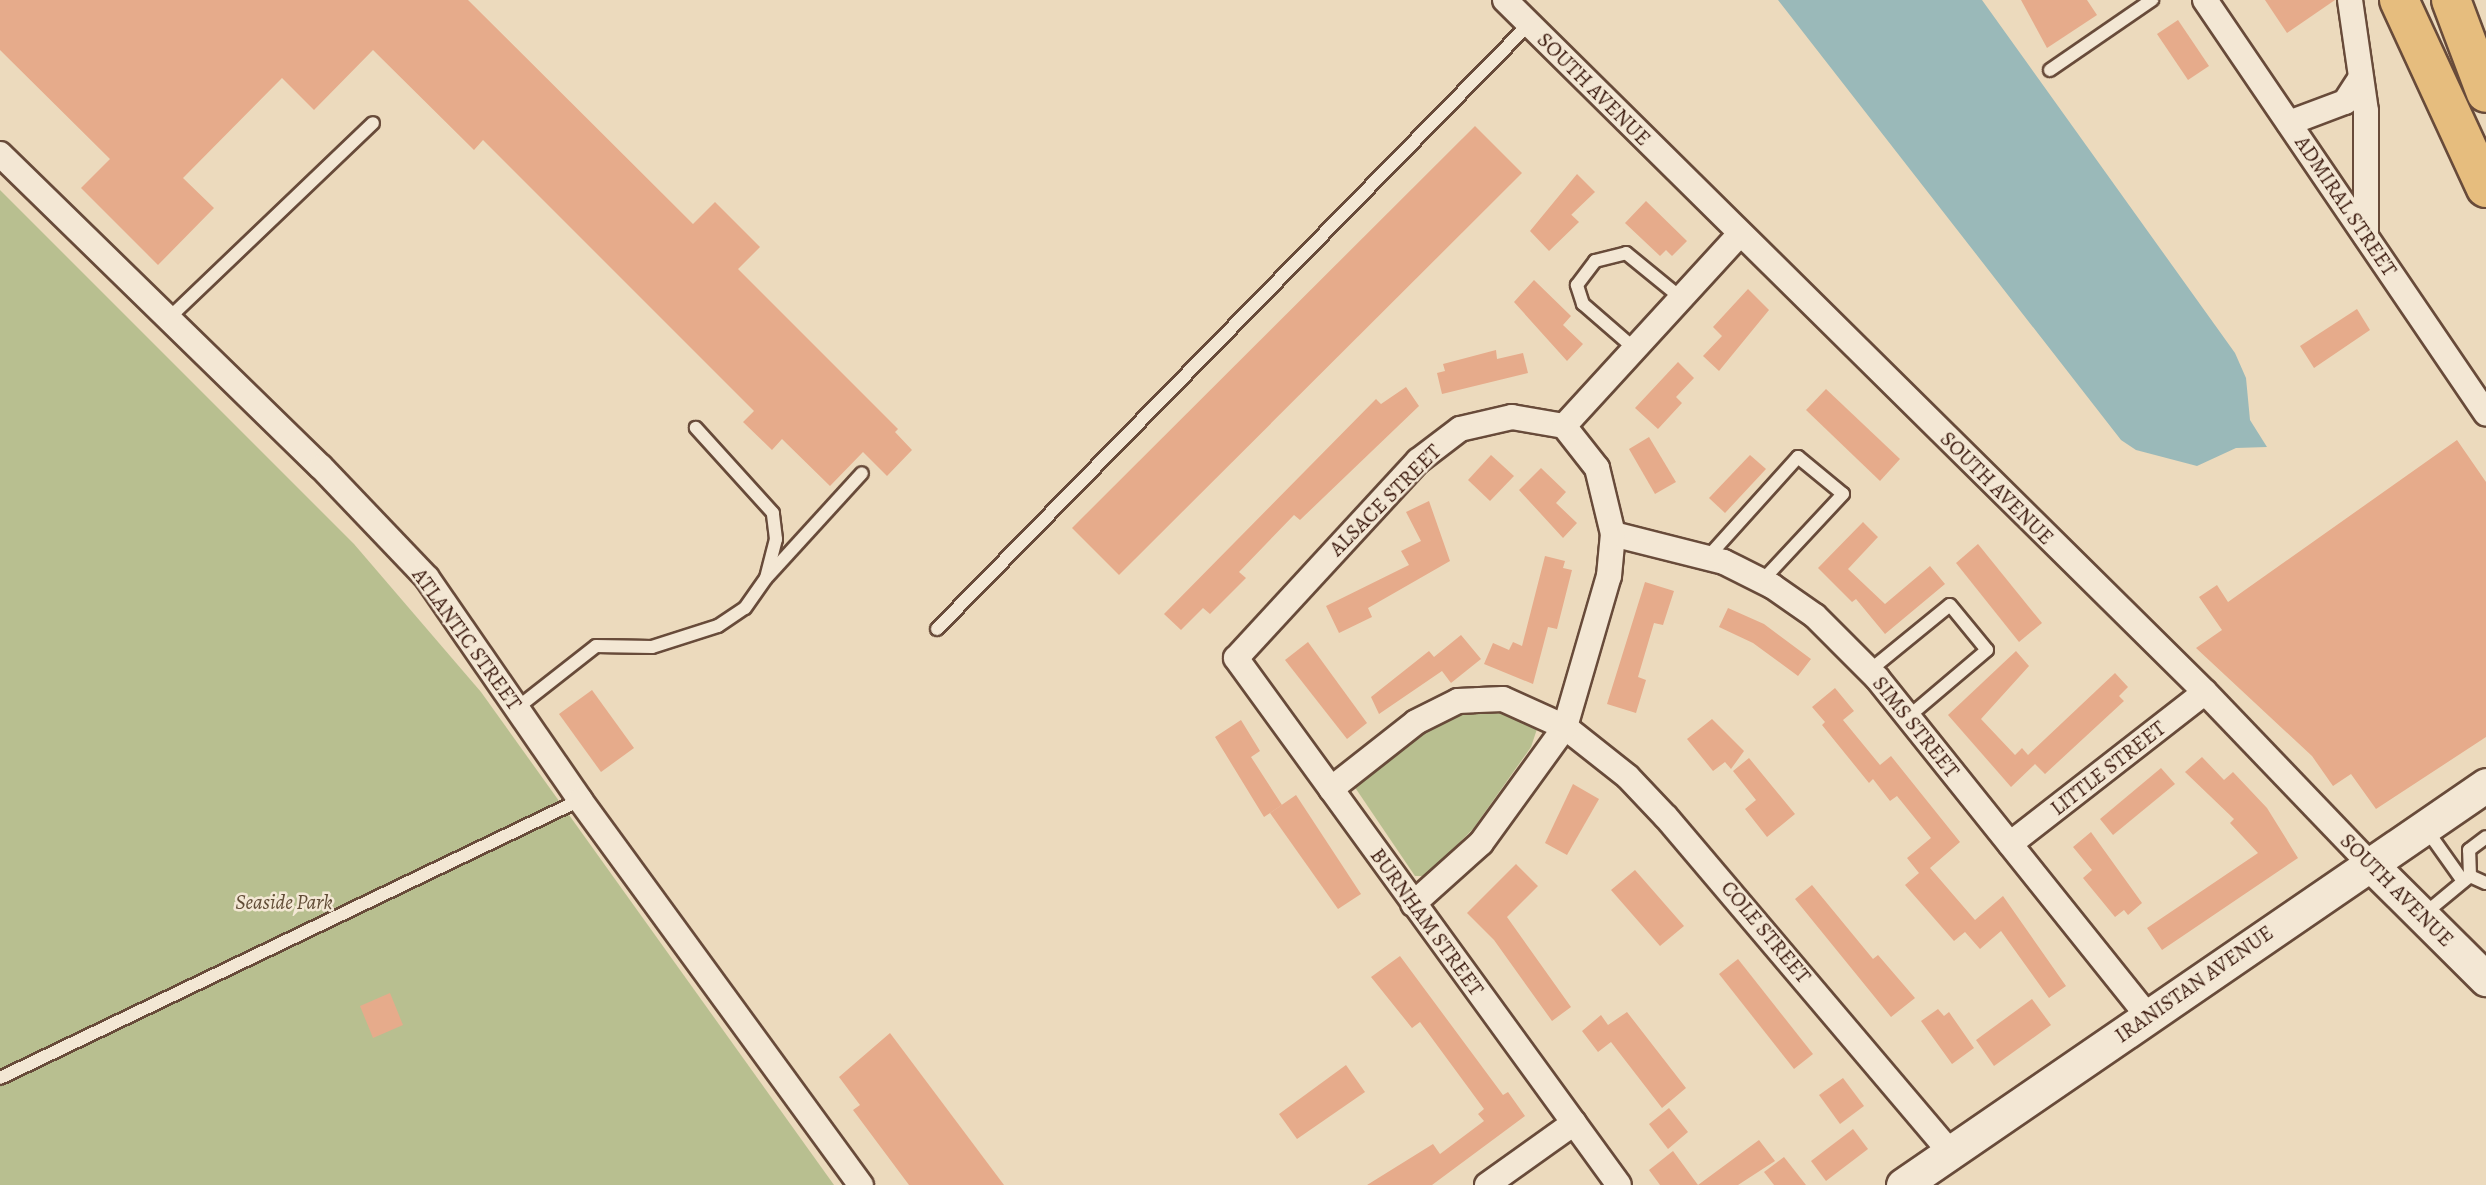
<!DOCTYPE html>
<style>
body{margin:0}
#map{position:relative;width:2486px;height:1185px;overflow:hidden;background:#ecdabd;font-family:Alegreya,serif}
div>[style]{position:absolute}
[style*='--x']{left:calc(var(--x)*1px);top:calc(var(--y)*1px);width:calc(var(--w)*1px);rotate:calc(var(--a)*1deg)}
.green>*{inset:0;background:#b8bf90}
.water>*{inset:0;background:#9ab9b9}
.building>*{inset:0;background:#e6ab8b}
.roads{filter:drop-shadow(2px 0 #684b3a) drop-shadow(-2px 0 #684b3a) drop-shadow(0 2px #684b3a) drop-shadow(0 -2px #684b3a)}
.lane>*{height:12px;margin:-6px;padding:0 6px;transform-origin:6px;border-radius:6px;background:#f3e7d4}
.street>*{height:24px;margin:-12px;padding:0 12px;transform-origin:12px;border-radius:12px;background:#f3e7d4}
.secondary>*{height:33px;margin:-16.5px;padding:0 16.5px;transform-origin:16.5px;border-radius:16.5px;background:#f3e7d4}
.highway>*{height:38px;margin:-19px;padding:0 19px;transform-origin:19px;border-radius:19px;background:#e6bd7e}
span{translate:-50% -50%;white-space:nowrap;text-align:center;line-height:1.15;-webkit-text-stroke:5px #f3e7d4;paint-order:stroke}
.street-label{font-size:21px;color:#3c1b0f}
.park-label{font-size:21px;color:#614c36;font-style:italic}
</style>
<div id="map">
<div class="green">
<div style="clip-path:polygon(0 190px,354px 544px,481px 692px,834px 1185px,0 1185px)"></div>
<div style="clip-path:polygon(1503px 708px,1538px 726px,1531px 747px,1473px 829px,1426px 876px,1415px 876px,1352px 783px,1446px 715px)"></div>
</div>
<div class="water">
<div style="clip-path:polygon(1778px 0,1982px 0,2235px 353px,2246px 378px,2250px 420px,2267px 447px,2236px 448px,2197px 466px,2136px 450px,2121px 440px)"></div>
</div>
<div class="building">
<div style="clip-path:polygon(0 0,468px 0,693px 224px,715px 202px,760px 247px,738px 269px,898px 429px,895px 432px,912px 450px,887px 476px,863px 452px,830px 486px,782px 439px,772px 450px,743px 422px,754px 411px,483px 140px,474px 150px,373px 50px,314px 110px,282px 78px,183px 178px,214px 208px,158px 265px,81px 188px,110px 159px,0 50px)"></div>
<div style="clip-path:polygon(2021px 0,2087px 0,2097px 15px,2047px 48px)"></div>
<div style="clip-path:polygon(2265px 0,2335px 0,2287px 33px)"></div>
<div style="clip-path:polygon(2178px 20px,2209px 66px,2188px 80px,2157px 34px)"></div>
<div style="clip-path:polygon(1475px 126px,1522px 173px,1119px 575px,1072px 528px)"></div>
<div style="clip-path:polygon(1577px 174px,1595px 192px,1571px 215px,1562px 206px,1579px 222px,1549px 251px,1530px 231px)"></div>
<div style="clip-path:polygon(1646px 201px,1687px 241px,1672px 256px,1666px 250px,1660px 256px,1625px 223px)"></div>
<div style="clip-path:polygon(1534px 280px,1571px 316px,1563px 325px,1583px 344px,1567px 361px,1514px 302px)"></div>
<div style="clip-path:polygon(1748px 289px,1769px 310px,1719px 371px,1703px 356px,1722px 336px,1713px 327px)"></div>
<div style="clip-path:polygon(2357px 309px,2370px 330px,2314px 368px,2300px 346px)"></div>
<div style="clip-path:polygon(1496px 350px,1497px 359px,1523px 353px,1528px 373px,1442px 394px,1437px 373px,1445px 371px,1443px 364px)"></div>
<div style="clip-path:polygon(1678px 362px,1694px 378px,1676px 397px,1682px 403px,1658px 429px,1635px 408px)"></div>
<div style="clip-path:polygon(1406px 387px,1419px 406px,1300px 520px,1294px 515px,1239px 572px,1246px 578px,1210px 614px,1203px 608px,1181px 630px,1164px 614px,1376px 399px,1381px 404px)"></div>
<div style="clip-path:polygon(1826px 389px,1900px 459px,1880px 481px,1806px 410px)"></div>
<div style="clip-path:polygon(1649px 437px,1676px 482px,1655px 494px,1629px 449px)"></div>
<div style="clip-path:polygon(2457px 440px,2486px 482px,2486px 737px,2376px 809px,2351px 774px,2333px 786px,2312px 756px,2196px 648px,2222px 630px,2199px 597px,2217px 585px,2228px 602px)"></div>
<div style="clip-path:polygon(1491px 455px,1514px 476px,1490px 501px,1468px 480px)"></div>
<div style="clip-path:polygon(1750px 455px,1766px 469px,1725px 513px,1709px 498px)"></div>
<div style="clip-path:polygon(1541px 468px,1566px 492px,1556px 503px,1577px 523px,1563px 538px,1519px 490px)"></div>
<div style="clip-path:polygon(1429px 501px,1450px 561px,1368px 608px,1372px 617px,1339px 633px,1326px 606px,1409px 565px,1401px 551px,1421px 541px,1406px 512px)"></div>
<div style="clip-path:polygon(1863px 522px,1878px 537px,1848px 569px,1885px 604px,1930px 566px,1945px 584px,1885px 634px,1856px 599px,1852px 602px,1818px 568px)"></div>
<div style="clip-path:polygon(1978px 544px,2042px 623px,2019px 642px,1956px 563px)"></div>
<div style="clip-path:polygon(1545px 556px,1565px 561px,1563px 568px,1572px 570px,1557px 629px,1548px 627px,1533px 684px,1484px 664px,1493px 643px,1509px 650px,1513px 642px,1522px 646px)"></div>
<div style="clip-path:polygon(1645px 582px,1674px 591px,1663px 625px,1654px 623px,1638px 677px,1646px 680px,1636px 713px,1607px 704px)"></div>
<div style="clip-path:polygon(1728px 608px,1764px 624px,1811px 659px,1798px 676px,1753px 643px,1719px 627px)"></div>
<div style="clip-path:polygon(1461px 635px,1481px 659px,1451px 683px,1442px 671px,1379px 714px,1371px 697px,1429px 651px,1434px 657px)"></div>
<div style="clip-path:polygon(1308px 642px,1367px 723px,1347px 739px,1285px 660px)"></div>
<div style="clip-path:polygon(2016px 651px,2029px 666px,1981px 719px,2015px 755px,2022px 748px,2028px 755px,2115px 673px,2128px 687px,2119px 696px,2124px 701px,2045px 774px,2035px 764px,2011px 787px,1948px 715px)"></div>
<div style="clip-path:polygon(1835px 688px,1854px 711px,1843px 720px,1880px 765px,1891px 756px,1960px 842px,1930px 868px,1975px 920px,2003px 896px,2066px 986px,2049px 998px,2001px 931px,1980px 949px,1965px 932px,1954px 941px,1905px 885px,1919px 873px,1907px 858px,1931px 838px,1897px 796px,1890px 801px,1873px 779px,1869px 783px,1822px 725px,1825px 722px,1812px 707px)"></div>
<div style="clip-path:polygon(592px 690px,634px 748px,601px 772px,559px 714px)"></div>
<div style="clip-path:polygon(1712px 719px,1744px 751px,1731px 769px,1725px 762px,1713px 771px,1687px 739px)"></div>
<div style="clip-path:polygon(1241px 720px,1260px 751px,1251px 757px,1282px 805px,1264px 817px,1215px 737px)"></div>
<div style="clip-path:polygon(2202px 757px,2224px 780px,2233px 772px,2267px 808px,2298px 858px,2162px 950px,2147px 928px,2258px 853px,2230px 823px,2234px 819px,2185px 772px)"></div>
<div style="clip-path:polygon(1749px 758px,1795px 814px,1767px 837px,1745px 809px,1756px 800px,1733px 771px)"></div>
<div style="clip-path:polygon(2161px 768px,2175px 784px,2113px 835px,2100px 819px)"></div>
<div style="clip-path:polygon(1573px 784px,1599px 799px,1567px 855px,1545px 843px)"></div>
<div style="clip-path:polygon(1296px 795px,1361px 894px,1338px 909px,1270px 813px)"></div>
<div style="clip-path:polygon(2091px 832px,2142px 903px,2128px 915px,2124px 910px,2115px 917px,2083px 878px,2092px 870px,2073px 847px)"></div>
<div style="clip-path:polygon(1516px 864px,1538px 886px,1507px 917px,1571px 1007px,1552px 1021px,1494px 940px,1467px 913px)"></div>
<div style="clip-path:polygon(1635px 870px,1684px 926px,1660px 946px,1611px 890px)"></div>
<div style="clip-path:polygon(1812px 885px,1873px 959px,1878px 955px,1915px 998px,1891px 1017px,1795px 899px)"></div>
<div style="clip-path:polygon(1400px 956px,1503px 1095px,1508px 1092px,1525px 1116px,1432px 1185px,1367px 1185px,1433px 1144px,1440px 1154px,1484px 1121px,1478px 1114px,1484px 1109px,1420px 1022px,1412px 1028px,1371px 977px)"></div>
<div style="clip-path:polygon(1738px 959px,1813px 1054px,1794px 1069px,1719px 974px)"></div>
<div style="clip-path:polygon(390px 993px,403px 1025px,373px 1038px,360px 1006px)"></div>
<div style="clip-path:polygon(2032px 999px,2051px 1025px,1994px 1066px,1976px 1040px)"></div>
<div style="clip-path:polygon(1938px 1009px,1944px 1016px,1949px 1012px,1974px 1048px,1952px 1064px,1921px 1021px)"></div>
<div style="clip-path:polygon(1627px 1012px,1686px 1088px,1662px 1108px,1611px 1042px,1598px 1052px,1582px 1031px,1601px 1015px,1608px 1025px)"></div>
<div style="clip-path:polygon(890px 1033px,1004px 1185px,909px 1185px,853px 1110px,860px 1105px,839px 1077px)"></div>
<div style="clip-path:polygon(1346px 1065px,1365px 1092px,1297px 1139px,1279px 1114px)"></div>
<div style="clip-path:polygon(1843px 1078px,1864px 1106px,1840px 1124px,1819px 1095px)"></div>
<div style="clip-path:polygon(1669px 1108px,1688px 1132px,1668px 1149px,1649px 1124px)"></div>
<div style="clip-path:polygon(1853px 1129px,1868px 1149px,1826px 1181px,1811px 1161px)"></div>
<div style="clip-path:polygon(1759px 1140px,1775px 1161px,1738px 1185px,1660px 1185px,1649px 1170px,1673px 1151px,1698px 1185px)"></div>
<div style="clip-path:polygon(1784px 1157px,1806px 1185px,1774px 1185px,1764px 1172px)"></div>
</div>
<div class="roads">
<div class="lane">
<div style="--x:2050;--y:70;--w:124;--a:-34.5"></div>
<div style="--x:169;--y:318;--w:282;--a:-43.7"></div>
<div style="--x:1635;--y:349;--w:69;--a:-139.1"></div>
<div style="--x:1583;--y:304;--w:20;--a:-108"></div>
<div style="--x:1577;--y:285;--w:30;--a:-53"></div>
<div style="--x:1595;--y:261;--w:32;--a:-14"></div>
<div style="--x:1626;--y:253;--w:71;--a:39.3"></div>
<div style="--x:1707;--y:558;--w:136;--a:-48"></div>
<div style="--x:1798;--y:457;--w:58;--a:39.4"></div>
<div style="--x:1843;--y:494;--w:119;--a:133"></div>
<div style="--x:768;--y:576;--w:139;--a:-47.6"></div>
<div style="--x:937;--y:629;--w:846;--a:-45.62"></div>
<div style="--x:1869;--y:671;--w:104;--a:-39.2"></div>
<div style="--x:1950;--y:605;--w:58;--a:50.6"></div>
<div style="--x:1987;--y:650;--w:104;--a:139.7"></div>
<div style="--x:517;--y:708;--w:100;--a:-38.1"></div>
<div style="--x:596;--y:646;--w:56;--a:1"></div>
<div style="--x:652;--y:647;--w:69;--a:-17.7"></div>
<div style="--x:718;--y:626;--w:32;--a:-34"></div>
<div style="--x:745;--y:608;--w:37;--a:-55"></div>
<div style="--x:766;--y:578;--w:40;--a:-75.6"></div>
<div style="--x:776;--y:539;--w:26;--a:-97"></div>
<div style="--x:773;--y:513;--w:115;--a:-132.2"></div>
<div style="--x:2426;--y:829;--w:64;--a:54.6"></div>
<div style="--x:2470;--y:876;--w:26;--a:-92"></div>
<div style="--x:2469;--y:850;--w:21;--a:-37"></div>
<div style="--x:2423;--y:915;--w:61;--a:-39.7"></div>
<div style="--x:2470;--y:876;--w:17;--a:24"></div>
<div style="--x:0;--y:1078;--w:643;--a:-25.61"></div>
</div>
<div class="street">
<div style="--x:1505;--y:0;--w:984;--a:44.67"></div>
<div style="--x:2205;--y:692;--w:237;--a:46.2"></div>
<div style="--x:2205;--y:0;--w:500;--a:55.8"></div>
<div style="--x:2350;--y:0;--w:112;--a:81.8"></div>
<div style="--x:2366;--y:111;--w:125;--a:90"></div>
<div style="--x:2289;--y:123;--w:60;--a:-20.6"></div>
<div style="--x:2345;--y:102;--w:27;--a:-57"></div>
<div style="--x:0;--y:154;--w:448;--a:44.3"></div>
<div style="--x:321;--y:467;--w:153;--a:46.3"></div>
<div style="--x:427;--y:578;--w:270;--a:55.4"></div>
<div style="--x:580;--y:800;--w:477;--a:53.9"></div>
<div style="--x:1564;--y:426;--w:53;--a:-170.2"></div>
<div style="--x:1512;--y:417;--w:53;--a:167"></div>
<div style="--x:1460;--y:429;--w:53;--a:142.7"></div>
<div style="--x:1418;--y:461;--w:268;--a:132.7"></div>
<div style="--x:1236;--y:658;--w:651;--a:53.99"></div>
<div style="--x:1564;--y:426;--w:260;--a:-47.5"></div>
<div style="--x:1613;--y:534;--w:114;--a:14.2"></div>
<div style="--x:1724;--y:562;--w:54;--a:26.6"></div>
<div style="--x:1772;--y:586;--w:52;--a:34.9"></div>
<div style="--x:1815;--y:616;--w:88;--a:45"></div>
<div style="--x:1877;--y:678;--w:433;--a:51.3"></div>
<div style="--x:1331;--y:789;--w:108;--a:-38.2"></div>
<div style="--x:1416;--y:722;--w:47;--a:-26.6"></div>
<div style="--x:1458;--y:701;--w:45;--a:-2.5"></div>
<div style="--x:1503;--y:699;--w:68;--a:24.3"></div>
<div style="--x:1565;--y:727;--w:80;--a:38.4"></div>
<div style="--x:1628;--y:777;--w:55;--a:46.5"></div>
<div style="--x:1666;--y:817;--w:441;--a:49.7"></div>
<div style="--x:2010;--y:844;--w:247;--a:-37.9"></div>
<div style="--x:1413;--y:904;--w:91;--a:-41.9"></div>
<div style="--x:1481;--y:843;--w:143;--a:-54.1"></div>
<div style="--x:1565;--y:727;--w:157;--a:-73.8"></div>
<div style="--x:1609;--y:576;--w:42;--a:-84.6"></div>
<div style="--x:1613;--y:534;--w:68;--a:-103.6"></div>
<div style="--x:1597;--y:468;--w:53;--a:-128.2"></div>
<div style="--x:1487;--y:1185;--w:107;--a:-35.5"></div>
</div>
<div class="secondary">
<div style="--x:2369;--y:863;--w:165;--a:44.8"></div>
<div style="--x:1903;--y:1185;--w:707;--a:-34.45"></div>
</div>
<div class="highway">
<div style="--x:2399;--y:0;--w:207;--a:65.2"></div>
<div style="--x:2451;--y:0;--w:99;--a:69.4"></div>
</div>
</div>
<div class="street-label">
<span style="left:1594px;top:89px;rotate:45deg">SOUTH AVENUE</span>
<span style="left:2346px;top:206px;rotate:56deg">ADMIRAL STREET</span>
<span style="left:1997px;top:488px;rotate:45deg">SOUTH AVENUE</span>
<span style="left:1385px;top:500px;rotate:-45deg">ALSACE STREET</span>
<span style="left:467px;top:639px;rotate:54deg">ATLANTIC STREET</span>
<span style="left:1916px;top:727px;rotate:51deg">SIMS STREET</span>
<span style="left:2108px;top:768px;rotate:-38deg">LITTLE STREET</span>
<span style="left:2397px;top:890px;rotate:45deg">SOUTH AVENUE</span>
<span style="left:1427px;top:922px;rotate:54deg">BURNHAM STREET</span>
<span style="left:1766px;top:932px;rotate:50deg">COLE STREET</span>
<span style="left:2194px;top:984px;rotate:-35deg">IRANISTAN AVENUE</span>
</div>
<div class="park-label">
<span style="left:284px;top:902px">Seaside Park</span>
</div>
</div>
